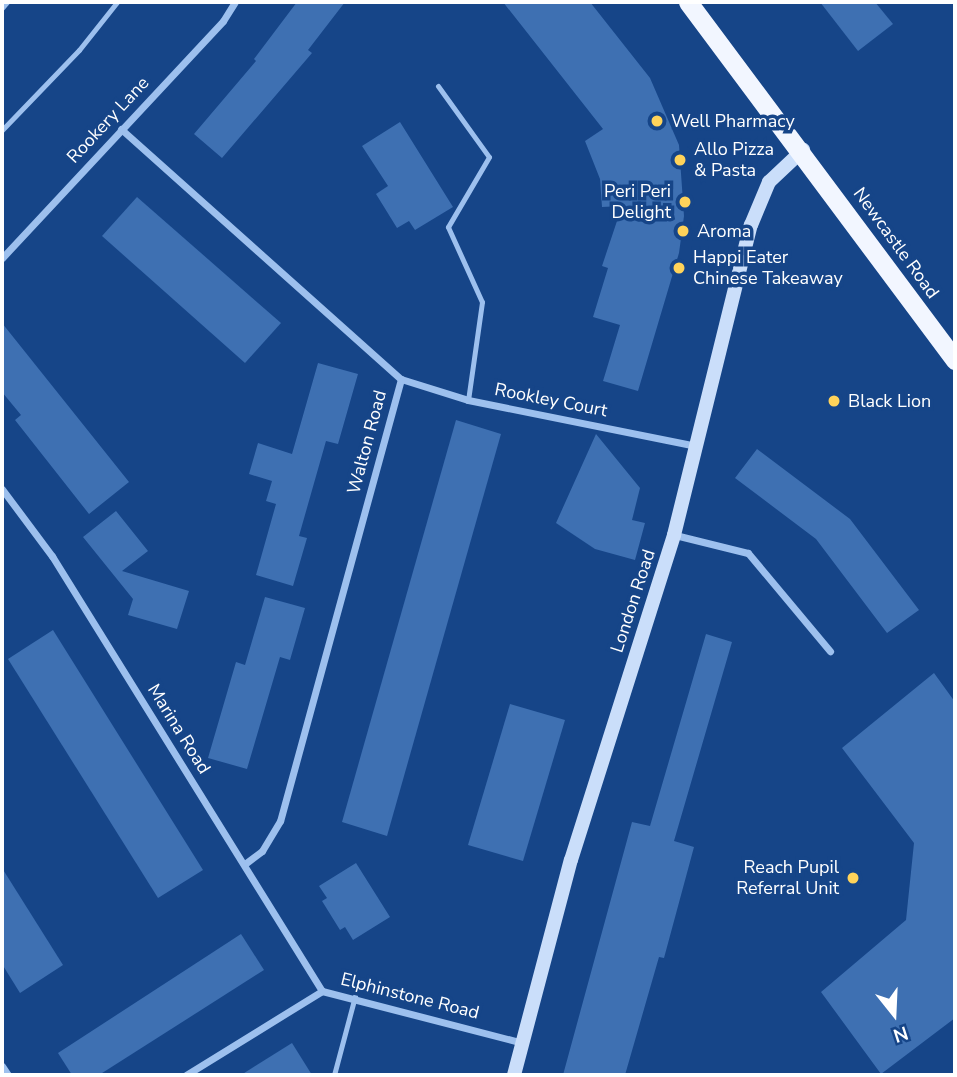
<!DOCTYPE html>
<style>
body{margin:0}
#map{position:relative;width:957px;height:1077px;overflow:hidden;background:#164588;font-family:"Nunito Sans",sans-serif}
div>[style]{position:absolute}
[style*='--x']{left:calc(var(--x)*1px);top:calc(var(--y)*1px);width:calc(var(--w)*1px);rotate:calc(var(--a)*1deg)}
.building>*{inset:0;background:#3e70b2}
.service>*{height:5px;margin:-2.5px;padding:0 2.5px;transform-origin:2.5px;border-radius:2.5px;background:#9dc0ee}
.minor>*{height:7px;margin:-3.5px;padding:0 3.5px;transform-origin:3.5px;border-radius:3.5px;background:#9dc0ee}
.secondary>*{height:14px;margin:-7px;padding:0 7px;transform-origin:7px;border-radius:7px;background:#cadefa}
.trunk>*{height:19px;margin:-9.5px;padding:0 9.5px;transform-origin:9.5px;border-radius:9.5px;background:#f2f6ff}
.dots>*{width:19px;height:19px;translate:-50% -50%;box-sizing:border-box;border:4px solid #164588;border-radius:50%}
span{translate:-50% -50%;white-space:nowrap;text-align:center;line-height:1.15;-webkit-text-stroke:7px #164588;paint-order:stroke}
.street-label{font-size:18px;color:#fff}
.poi-label{font-size:18px;color:#fff}
.left{translate:0 -50%;text-align:left}
.right{translate:-100% -50%;text-align:right}
.frame{position:absolute;inset:0;border:4px solid #fff;pointer-events:none}
.north{position:absolute;left:859px;top:979px;width:70px;height:70px;-webkit-text-stroke:5px #164588;paint-order:stroke;rotate:162deg;font-size:19px;font-weight:700;line-height:28px;text-align:center;color:#fff}
.north::after{content:'';display:block;margin:auto;width:24px;height:32px;background:#fff;clip-path:polygon(50% 0,100% 100%,50% 72%,0 100%)}
</style>
<div id="map">
<div class="building">
<div style="clip-path:polygon(297px 2px,345px 2px,308px 50px,312px 53px,222px 158px,194px 134px,256px 61px,254px 59px)"></div>
<div style="clip-path:polygon(503px 2px,590px 2px,650px 78px,679px 145px,684px 216px,679px 253px,638px 391px,603px 381px,620px 325px,593px 317px,608px 268px,602px 266px,622px 206px,602px 207px,600px 179px,585px 141px,603px 129px)"></div>
<div style="clip-path:polygon(820px 2px,875px 2px,893px 24px,858px 51px)"></div>
<div style="clip-path:polygon(400px 122px,453px 207px,415px 230px,409px 221px,397px 228px,376px 194px,388px 186px,362px 146px)"></div>
<div style="clip-path:polygon(137px 197px,281px 323px,245px 363px,102px 236px)"></div>
<div style="clip-path:polygon(2px 323px,129px 482px,89px 514px,15px 420px,21px 415px,2px 392px)"></div>
<div style="clip-path:polygon(318px 363px,358px 374px,338px 444px,326px 441px,299px 536px,307px 538px,293px 586px,256px 575px,276px 504px,266px 501px,272px 481px,249px 474px,258px 443px,292px 454px)"></div>
<div style="clip-path:polygon(456px 420px,501px 434px,387px 836px,342px 822px)"></div>
<div style="clip-path:polygon(596px 434px,640px 488px,632px 520px,645px 523px,635px 560px,595px 549px,556px 523px)"></div>
<div style="clip-path:polygon(757px 449px,850px 519px,919px 610px,887px 633px,816px 539px,735px 478px)"></div>
<div style="clip-path:polygon(116px 511px,148px 551px,122px 571px,189px 591px,177px 629px,128px 615px,133px 599px,83px 537px)"></div>
<div style="clip-path:polygon(265px 597px,305px 608px,290px 660px,280px 657px,247px 769px,208px 758px,236px 662px,245px 665px)"></div>
<div style="clip-path:polygon(53px 630px,203px 870px,158px 898px,8px 659px)"></div>
<div style="clip-path:polygon(706px 634px,732px 642px,674px 841px,694px 847px,664px 958px,659px 957px,625px 1075px,563px 1075px,632px 822px,650px 826px)"></div>
<div style="clip-path:polygon(934px 673px,955px 702px,955px 1018px,881px 1074px,821px 992px,906px 920px,914px 843px,842px 748px)"></div>
<div style="clip-path:polygon(510px 704px,565px 720px,523px 861px,468px 845px)"></div>
<div style="clip-path:polygon(356px 863px,390px 917px,353px 940px,345px 927px,340px 930px,322px 901px,327px 898px,319px 886px)"></div>
<div style="clip-path:polygon(2px 868px,63px 965px,20px 993px,2px 964px)"></div>
<div style="clip-path:polygon(241px 934px,264px 970px,99px 1075px,72px 1075px,58px 1053px)"></div>
<div style="clip-path:polygon(292px 1043px,312px 1075px,241px 1075px)"></div>
</div>
<div class="service">
<div style="--x:2;--y:8;--w:8;--a:-50"></div>
<div style="--x:438;--y:86;--w:87;--a:54.3"></div>
<div style="--x:489;--y:157;--w:81;--a:120.4"></div>
<div style="--x:448;--y:227;--w:82;--a:65.6"></div>
<div style="--x:482;--y:302;--w:99;--a:98.1"></div>
<div style="--x:2;--y:130;--w:111;--a:-46.1"></div>
<div style="--x:79;--y:50;--w:61;--a:-51.6"></div>
<div style="--x:334;--y:1075;--w:82;--a:-75.1"></div>
</div>
<div class="minor">
<div style="--x:121;--y:129;--w:375;--a:41.8"></div>
<div style="--x:401;--y:379;--w:458;--a:105.3"></div>
<div style="--x:280;--y:821;--w:35;--a:121"></div>
<div style="--x:262;--y:851;--w:21;--a:143"></div>
<div style="--x:2;--y:258;--w:324;--a:-47"></div>
<div style="--x:223;--y:21;--w:22;--a:-58"></div>
<div style="--x:401;--y:379;--w:70;--a:17.4"></div>
<div style="--x:468;--y:400;--w:233;--a:11.4"></div>
<div style="--x:2;--y:489;--w:84;--a:53.3"></div>
<div style="--x:52;--y:556;--w:512;--a:58.17"></div>
<div style="--x:675;--y:535;--w:75;--a:13.9"></div>
<div style="--x:748;--y:553;--w:128;--a:50.1"></div>
<div style="--x:2;--y:1066;--w:11;--a:56"></div>
<div style="--x:186;--y:1075;--w:160;--a:-31.7"></div>
<div style="--x:322;--y:991;--w:208;--a:14.5"></div>
</div>
<div class="secondary">
<div style="--x:514;--y:1075;--w:222;--a:-75.2"></div>
<div style="--x:571;--y:860;--w:341;--a:-72.4"></div>
<div style="--x:674;--y:535;--w:319;--a:-76.1"></div>
<div style="--x:751;--y:225;--w:47;--a:-67.3"></div>
<div style="--x:769;--y:182;--w:47;--a:-43.3"></div>
</div>
<div class="trunk">
<div style="--x:688;--y:2;--w:447;--a:53.3"></div>
</div>
<div class="dots">
<div style="left:657px;top:121px;background:#ffd35a"></div>
<div style="left:680px;top:160px;background:#ffd35a"></div>
<div style="left:685px;top:202px;background:#ffd35a"></div>
<div style="left:683px;top:231px;background:#ffd35a"></div>
<div style="left:679px;top:268px;background:#ffd35a"></div>
<div style="left:834px;top:401px;background:#ffd35a"></div>
<div style="left:853px;top:878px;background:#ffd35a"></div>
</div>
<div class="street-label">
<span style="left:108px;top:120px;rotate:-47deg">Rookery Lane</span>
<span style="left:896px;top:243px;rotate:54deg">Newcastle Road</span>
<span style="left:551px;top:400px;rotate:11deg">Rookley Court</span>
<span style="left:367px;top:442px;rotate:-75deg">Walton Road</span>
<span style="left:633px;top:601px;rotate:-72deg">London Road</span>
<span style="left:179px;top:729px;rotate:58deg">Marina Road</span>
<span style="left:410px;top:996px;rotate:14deg">Elphinstone Road</span>
</div>
<div class="poi-label">
<span class="left" style="left:671px;top:121px">Well Pharmacy</span>
<span class="left" style="left:694px;top:160px">Allo Pizza<br>&amp; Pasta</span>
<span class="right" style="left:671px;top:202px">Peri Peri<br>Delight</span>
<span class="left" style="left:697px;top:231px">Aroma</span>
<span class="left" style="left:693px;top:268px">Happi Eater<br>Chinese Takeaway</span>
<span class="left" style="left:848px;top:401px">Black Lion</span>
<span class="right" style="left:839px;top:878px">Reach Pupil<br>Referral Unit</span>
</div>
<div class="frame"></div>
<div class="north">N</div>
</div>
